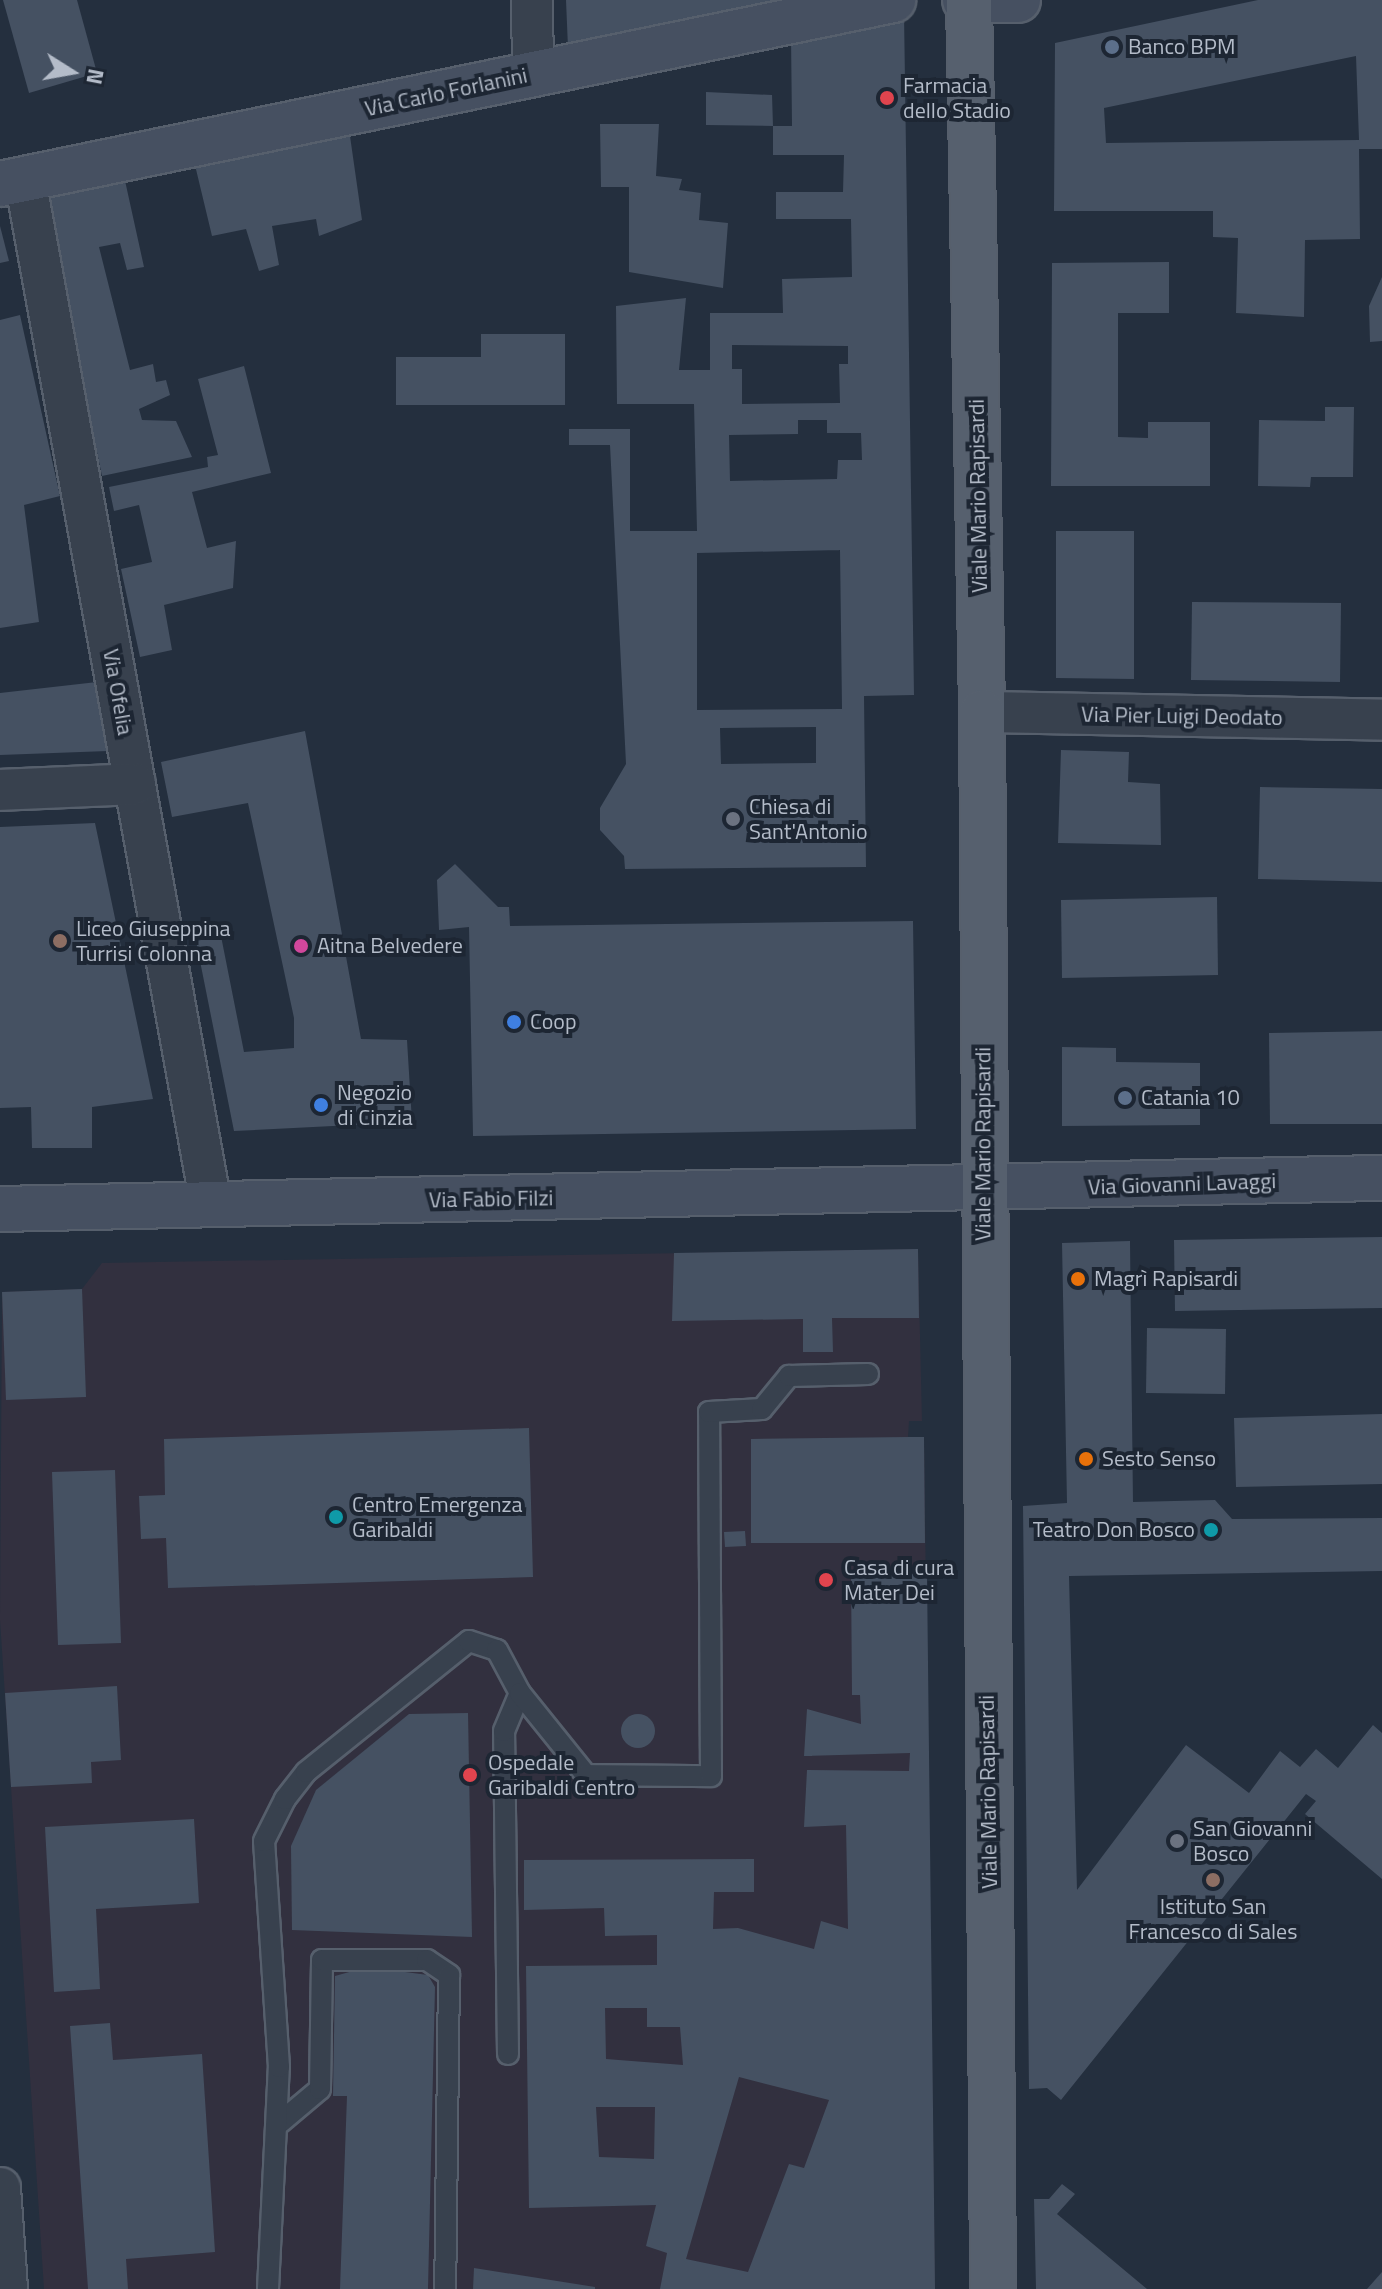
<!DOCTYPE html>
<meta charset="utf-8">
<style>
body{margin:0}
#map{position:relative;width:1382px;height:2289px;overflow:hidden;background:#242f3e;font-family:"Titillium Web",sans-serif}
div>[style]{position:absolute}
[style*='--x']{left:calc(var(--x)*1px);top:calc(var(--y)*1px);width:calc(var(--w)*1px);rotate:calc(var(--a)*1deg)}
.medical>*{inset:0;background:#32303f}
.building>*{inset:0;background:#455162}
.round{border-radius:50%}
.roads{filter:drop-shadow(2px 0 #565f6c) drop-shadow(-2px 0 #565f6c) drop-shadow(0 2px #565f6c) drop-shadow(0 -2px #565f6c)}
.lane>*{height:20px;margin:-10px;padding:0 10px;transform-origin:10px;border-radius:10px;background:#38414e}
.street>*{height:40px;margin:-20px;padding:0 20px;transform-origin:20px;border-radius:20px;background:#38414e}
.secondary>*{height:44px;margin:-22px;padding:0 22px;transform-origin:22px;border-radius:22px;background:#465061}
.primary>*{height:44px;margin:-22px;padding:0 22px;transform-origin:22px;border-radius:22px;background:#56606e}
.dots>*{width:22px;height:22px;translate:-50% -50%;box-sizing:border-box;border:4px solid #1d2633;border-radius:50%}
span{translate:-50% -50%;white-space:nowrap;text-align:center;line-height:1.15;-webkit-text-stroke:8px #1d2633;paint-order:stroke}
.poi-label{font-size:22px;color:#b4bcc9}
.left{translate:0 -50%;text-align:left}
.right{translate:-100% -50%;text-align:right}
.street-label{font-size:22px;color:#b4bcc9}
.north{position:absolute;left:32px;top:32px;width:80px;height:80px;-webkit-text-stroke:6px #1d2633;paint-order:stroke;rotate:101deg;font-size:22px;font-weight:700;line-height:32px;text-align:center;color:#b4bcc9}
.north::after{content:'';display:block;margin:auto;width:28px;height:36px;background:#b4bcc9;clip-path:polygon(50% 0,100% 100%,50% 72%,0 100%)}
</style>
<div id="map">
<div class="medical">
<div style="clip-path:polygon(918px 1249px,922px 1421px,909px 1421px,908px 1437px,924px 1437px,935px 2289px,44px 2289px,0 1620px,2px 1292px,82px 1289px,102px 1263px)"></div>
</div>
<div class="building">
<div style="clip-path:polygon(3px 0,77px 0,97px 73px,29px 93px)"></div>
<div style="clip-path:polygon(566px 0,784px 0,784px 1px,568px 48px)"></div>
<div style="clip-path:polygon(evenodd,1258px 0,1382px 0,1382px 149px,1359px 149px,1360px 239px,1305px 240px,1304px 317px,1236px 313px,1238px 238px,1213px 237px,1213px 211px,1054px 211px,1055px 43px,1258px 0,1356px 56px,1359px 140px,1106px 143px,1104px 108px,1356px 56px)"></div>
<div style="clip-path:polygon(evenodd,904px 13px,914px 695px,864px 696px,866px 867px,625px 869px,624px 856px,600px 830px,600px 808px,626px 764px,610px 445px,569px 445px,569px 429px,630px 429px,630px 531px,697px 531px,694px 404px,617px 404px,616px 306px,686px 298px,679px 370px,710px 370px,710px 313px,783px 313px,782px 279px,852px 277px,851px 219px,776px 219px,776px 192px,843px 192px,844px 155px,773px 155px,773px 126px,792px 126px,791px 37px,904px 13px,732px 345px,848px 346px,848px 364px,839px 364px,840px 403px,742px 404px,742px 369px,732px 369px,732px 345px,904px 13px,798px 420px,827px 420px,827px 433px,861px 433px,862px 460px,838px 460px,837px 479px,730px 481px,729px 435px,798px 434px,798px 420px,904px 13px,840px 550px,842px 709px,697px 710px,697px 553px,840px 550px,904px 13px,816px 727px,816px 763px,721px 764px,720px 728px,816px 727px)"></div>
<div style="clip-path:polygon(706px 92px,772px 95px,773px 126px,706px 125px)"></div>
<div style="clip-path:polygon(600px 124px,659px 124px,656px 176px,682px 179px,679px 190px,701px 193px,699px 220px,728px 223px,723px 288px,629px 272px,629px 187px,601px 187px)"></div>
<div style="clip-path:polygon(349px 129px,362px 220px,319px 236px,316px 219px,272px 226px,279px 265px,259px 271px,246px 229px,212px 236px,194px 161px)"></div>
<div style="clip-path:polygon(124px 176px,144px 267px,127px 270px,120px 243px,99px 247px,130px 370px,153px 364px,156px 382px,166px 380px,170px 395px,139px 409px,142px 420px,176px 421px,192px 457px,102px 476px,43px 193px)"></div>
<div style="clip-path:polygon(0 226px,9px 261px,0 263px)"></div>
<div style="clip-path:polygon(1169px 262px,1169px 313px,1118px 313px,1118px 437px,1148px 438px,1148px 422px,1210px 422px,1210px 486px,1051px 486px,1052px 263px)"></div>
<div style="clip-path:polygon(1382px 277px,1382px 341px,1370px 342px,1369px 306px)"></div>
<div style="clip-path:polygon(20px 315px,60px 496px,24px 505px,39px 622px,0 628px,0 320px)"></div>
<div style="clip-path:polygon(481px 334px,565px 334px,565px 405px,396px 405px,396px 357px,481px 357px)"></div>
<div style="clip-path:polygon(244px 366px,271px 473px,192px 492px,207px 548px,236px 541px,233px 588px,164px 605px,172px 650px,140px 657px,121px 569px,152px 562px,139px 505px,114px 511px,109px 487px,208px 467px,207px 457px,218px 455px,198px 379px)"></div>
<div style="clip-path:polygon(1325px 407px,1354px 407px,1353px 477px,1311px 477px,1310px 487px,1258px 486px,1259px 420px,1325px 421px)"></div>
<div style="clip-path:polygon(1056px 531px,1134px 531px,1134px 679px,1056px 678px)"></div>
<div style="clip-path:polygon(1192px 602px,1341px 603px,1340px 682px,1191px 680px)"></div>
<div style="clip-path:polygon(97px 682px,108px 751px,0 755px,0 693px)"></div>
<div style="clip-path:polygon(305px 731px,361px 1039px,407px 1040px,412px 1122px,234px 1131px,196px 941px,221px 936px,244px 1052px,294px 1048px,294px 1018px,248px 803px,172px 817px,161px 762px)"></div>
<div style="clip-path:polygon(1061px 750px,1129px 752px,1128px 782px,1160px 784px,1161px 845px,1058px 843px)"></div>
<div style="clip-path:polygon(1260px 787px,1382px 789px,1382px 882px,1258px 879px)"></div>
<div style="clip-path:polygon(95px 823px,153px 1099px,92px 1107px,92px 1148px,32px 1148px,31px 1107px,0 1108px,0 827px)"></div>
<div style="clip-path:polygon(455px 864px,498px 907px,509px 907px,510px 926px,913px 921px,916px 1129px,473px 1136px,469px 927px,439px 930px,437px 880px)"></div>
<div style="clip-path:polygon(1217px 897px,1218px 975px,1062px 978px,1061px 900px)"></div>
<div style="clip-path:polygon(1382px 1031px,1382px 1124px,1270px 1124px,1269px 1033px)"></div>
<div style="clip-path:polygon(1062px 1047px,1116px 1048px,1116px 1062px,1200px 1063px,1200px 1125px,1062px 1126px)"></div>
<div style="clip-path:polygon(1382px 1237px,1382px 1308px,1175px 1311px,1174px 1240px)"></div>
<div style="clip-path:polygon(1130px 1241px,1133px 1502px,1215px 1500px,1232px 1519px,1382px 1518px,1382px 1571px,1069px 1576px,1077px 1890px,1186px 1745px,1249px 1793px,1280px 1751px,1300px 1767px,1316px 1749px,1338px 1768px,1373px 1725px,1382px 1733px,1382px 1879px,1305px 1814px,1316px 1801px,1306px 1794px,1061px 2100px,1047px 2088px,1029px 2089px,1023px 1506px,1067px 1503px,1062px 1243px)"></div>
<div style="clip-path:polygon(918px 1249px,919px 1318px,832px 1318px,833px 1352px,803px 1352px,803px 1319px,672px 1321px,674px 1253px)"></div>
<div style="clip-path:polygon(82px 1289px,86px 1397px,6px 1400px,2px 1292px)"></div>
<div style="clip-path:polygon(1147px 1328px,1226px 1329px,1225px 1394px,1146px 1393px)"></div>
<div style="clip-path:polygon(1382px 1414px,1382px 1484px,1236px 1487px,1234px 1418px)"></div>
<div style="clip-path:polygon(529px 1428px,533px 1577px,168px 1588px,166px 1538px,141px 1539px,139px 1496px,165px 1495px,164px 1439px)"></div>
<div style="clip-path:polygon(908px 1437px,924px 1437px,925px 1543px,751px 1543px,751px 1439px)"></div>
<div style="clip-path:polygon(115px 1470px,121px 1643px,58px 1645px,52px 1472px)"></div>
<div style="clip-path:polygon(745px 1531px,746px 1546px,725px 1547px,724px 1532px)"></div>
<div style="clip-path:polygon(evenodd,851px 1573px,927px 1574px,935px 2289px,660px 2289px,667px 2253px,646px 2246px,656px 2205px,529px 2208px,526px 1966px,657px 1965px,657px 1935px,605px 1936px,604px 1908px,524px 1910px,524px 1860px,754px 1859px,754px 1892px,714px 1892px,713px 1929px,738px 1928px,814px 1949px,821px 1921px,848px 1929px,846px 1825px,804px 1827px,807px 1770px,909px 1771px,910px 1753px,804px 1756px,807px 1709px,861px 1724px,860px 1695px,852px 1695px,851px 1573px,605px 2008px,647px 2008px,647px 2027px,680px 2027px,683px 2065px,606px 2059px,605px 2008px,851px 1573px,739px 2077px,829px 2100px,804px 2168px,789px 2164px,748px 2272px,686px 2259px,739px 2077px,851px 1573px,596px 2107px,655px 2107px,654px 2159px,599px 2157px,596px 2107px)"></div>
<div style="clip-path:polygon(117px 1686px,121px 1760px,91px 1762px,92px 1783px,11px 1787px,5px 1693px)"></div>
<div style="clip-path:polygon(468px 1713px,472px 1937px,292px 1930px,291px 1846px,316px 1790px,409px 1714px)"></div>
<div class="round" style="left:621px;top:1714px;width:34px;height:34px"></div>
<div style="clip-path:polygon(194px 1819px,199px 1903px,96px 1909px,100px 1989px,54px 1992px,45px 1827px)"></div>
<div style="clip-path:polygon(367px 1967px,428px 1975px,435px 1987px,428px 2289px,340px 2289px,347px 2096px,333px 2096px,335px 1976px)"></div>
<div style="clip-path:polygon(110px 2023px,113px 2060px,202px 2054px,215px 2252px,126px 2259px,128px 2289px,88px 2289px,70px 2026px)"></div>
<div style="clip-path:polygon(1062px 2184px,1075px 2194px,1057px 2214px,1147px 2289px,1036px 2289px,1034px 2199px,1049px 2199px)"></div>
<div style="clip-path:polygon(474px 2268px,595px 2287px,595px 2289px,473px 2289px)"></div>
<div style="clip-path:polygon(1382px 2272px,1382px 2289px,1367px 2289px)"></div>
</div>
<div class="roads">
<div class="lane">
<div style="--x:508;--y:2054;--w:323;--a:-90.7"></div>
<div style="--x:504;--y:1731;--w:41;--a:-67.2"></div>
<div style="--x:276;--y:2126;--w:57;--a:-40.1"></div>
<div style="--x:320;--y:2089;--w:129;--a:-89.1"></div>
<div style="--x:322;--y:1960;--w:105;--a:0"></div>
<div style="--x:427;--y:1960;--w:27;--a:34"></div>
<div style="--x:449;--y:1975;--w:314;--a:90.7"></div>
<div style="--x:268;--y:2289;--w:222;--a:-87.2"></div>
<div style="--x:279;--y:2067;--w:226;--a:-93.8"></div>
<div style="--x:264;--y:1841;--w:47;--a:-63.4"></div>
<div style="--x:285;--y:1799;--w:34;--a:-52"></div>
<div style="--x:306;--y:1772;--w:209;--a:-38.8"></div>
<div style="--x:469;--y:1641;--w:29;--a:18"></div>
<div style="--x:497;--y:1650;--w:49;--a:61.9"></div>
<div style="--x:520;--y:1693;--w:105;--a:51.2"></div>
<div style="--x:586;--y:1775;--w:125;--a:0.5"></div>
<div style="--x:711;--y:1776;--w:364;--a:-90.3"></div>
<div style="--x:709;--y:1412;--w:53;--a:-3.2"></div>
<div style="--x:762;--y:1409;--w:43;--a:-50.7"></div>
<div style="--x:789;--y:1376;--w:79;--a:-1.5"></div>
</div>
<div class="street">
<div style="--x:532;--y:0;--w:74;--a:89.2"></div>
<div style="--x:25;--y:179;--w:1043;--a:79.72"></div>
<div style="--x:982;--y:712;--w:400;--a:1.1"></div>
<div style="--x:0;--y:790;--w:135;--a:-2.5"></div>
<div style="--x:0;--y:2188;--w:101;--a:86"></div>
</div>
<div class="secondary">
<div style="--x:965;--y:0;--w:53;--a:0"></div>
<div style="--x:0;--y:184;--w:912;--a:-11.64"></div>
<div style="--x:0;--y:1209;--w:1382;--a:-1.29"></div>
</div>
<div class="primary">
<div style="--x:969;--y:0;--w:712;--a:88.95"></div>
<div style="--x:982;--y:712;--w:1577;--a:89.6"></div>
</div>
</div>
<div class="dots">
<div style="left:1112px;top:47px;background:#5c6f8a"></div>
<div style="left:887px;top:98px;background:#e0444e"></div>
<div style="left:733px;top:819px;background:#6b7280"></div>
<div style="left:60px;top:941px;background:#8d6e63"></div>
<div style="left:301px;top:946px;background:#d1479c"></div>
<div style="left:514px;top:1022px;background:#3f7fe0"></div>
<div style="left:1125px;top:1098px;background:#5c6f8a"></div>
<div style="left:321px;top:1105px;background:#3f7fe0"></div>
<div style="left:1078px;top:1279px;background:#e8710a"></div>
<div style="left:1086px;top:1459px;background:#e8710a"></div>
<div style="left:336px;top:1517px;background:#0f9aa8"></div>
<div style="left:1211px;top:1530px;background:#0f9aa8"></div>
<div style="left:826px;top:1580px;background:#e0444e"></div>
<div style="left:470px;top:1775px;background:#e0444e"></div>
<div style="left:1177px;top:1841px;background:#6b7280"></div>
<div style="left:1213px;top:1880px;background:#8d6e63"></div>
</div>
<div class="poi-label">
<span class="left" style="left:1128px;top:47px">Banco BPM</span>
<span class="left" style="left:903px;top:98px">Farmacia<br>dello Stadio</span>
<span class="left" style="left:749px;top:819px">Chiesa di<br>Sant'Antonio</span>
<span class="left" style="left:76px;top:941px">Liceo Giuseppina<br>Turrisi Colonna</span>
<span class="left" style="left:317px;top:946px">Aitna Belvedere</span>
<span class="left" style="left:530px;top:1022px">Coop</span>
<span class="left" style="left:337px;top:1105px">Negozio<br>di Cinzia</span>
<span class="left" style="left:1141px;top:1098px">Catania 10</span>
<span class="left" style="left:1094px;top:1279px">Magrì Rapisardi</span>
<span class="left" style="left:1102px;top:1459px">Sesto Senso</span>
<span class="left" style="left:352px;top:1517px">Centro Emergenza<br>Garibaldi</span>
<span class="right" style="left:1195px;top:1530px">Teatro Don Bosco</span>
<span class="left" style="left:844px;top:1580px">Casa di cura<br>Mater Dei</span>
<span class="left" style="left:488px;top:1775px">Ospedale<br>Garibaldi Centro</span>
<span class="left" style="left:1193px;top:1841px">San Giovanni<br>Bosco</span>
<span style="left:1213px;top:1919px">Istituto San<br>Francesco di Sales</span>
</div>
<div class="street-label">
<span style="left:446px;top:92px;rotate:-12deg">Via Carlo Forlanini</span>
<span style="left:978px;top:496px;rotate:-91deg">Viale Mario Rapisardi</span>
<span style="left:118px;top:692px;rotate:80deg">Via Ofelia</span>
<span style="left:1182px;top:716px;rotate:1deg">Via Pier Luigi Deodato</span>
<span style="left:983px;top:1144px;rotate:-90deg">Viale Mario Rapisardi</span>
<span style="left:1182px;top:1184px;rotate:-2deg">Via Giovanni Lavaggi</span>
<span style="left:491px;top:1199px;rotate:-1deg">Via Fabio Filzi</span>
<span style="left:988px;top:1792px;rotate:-91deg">Viale Mario Rapisardi</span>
</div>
<div class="north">N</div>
</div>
